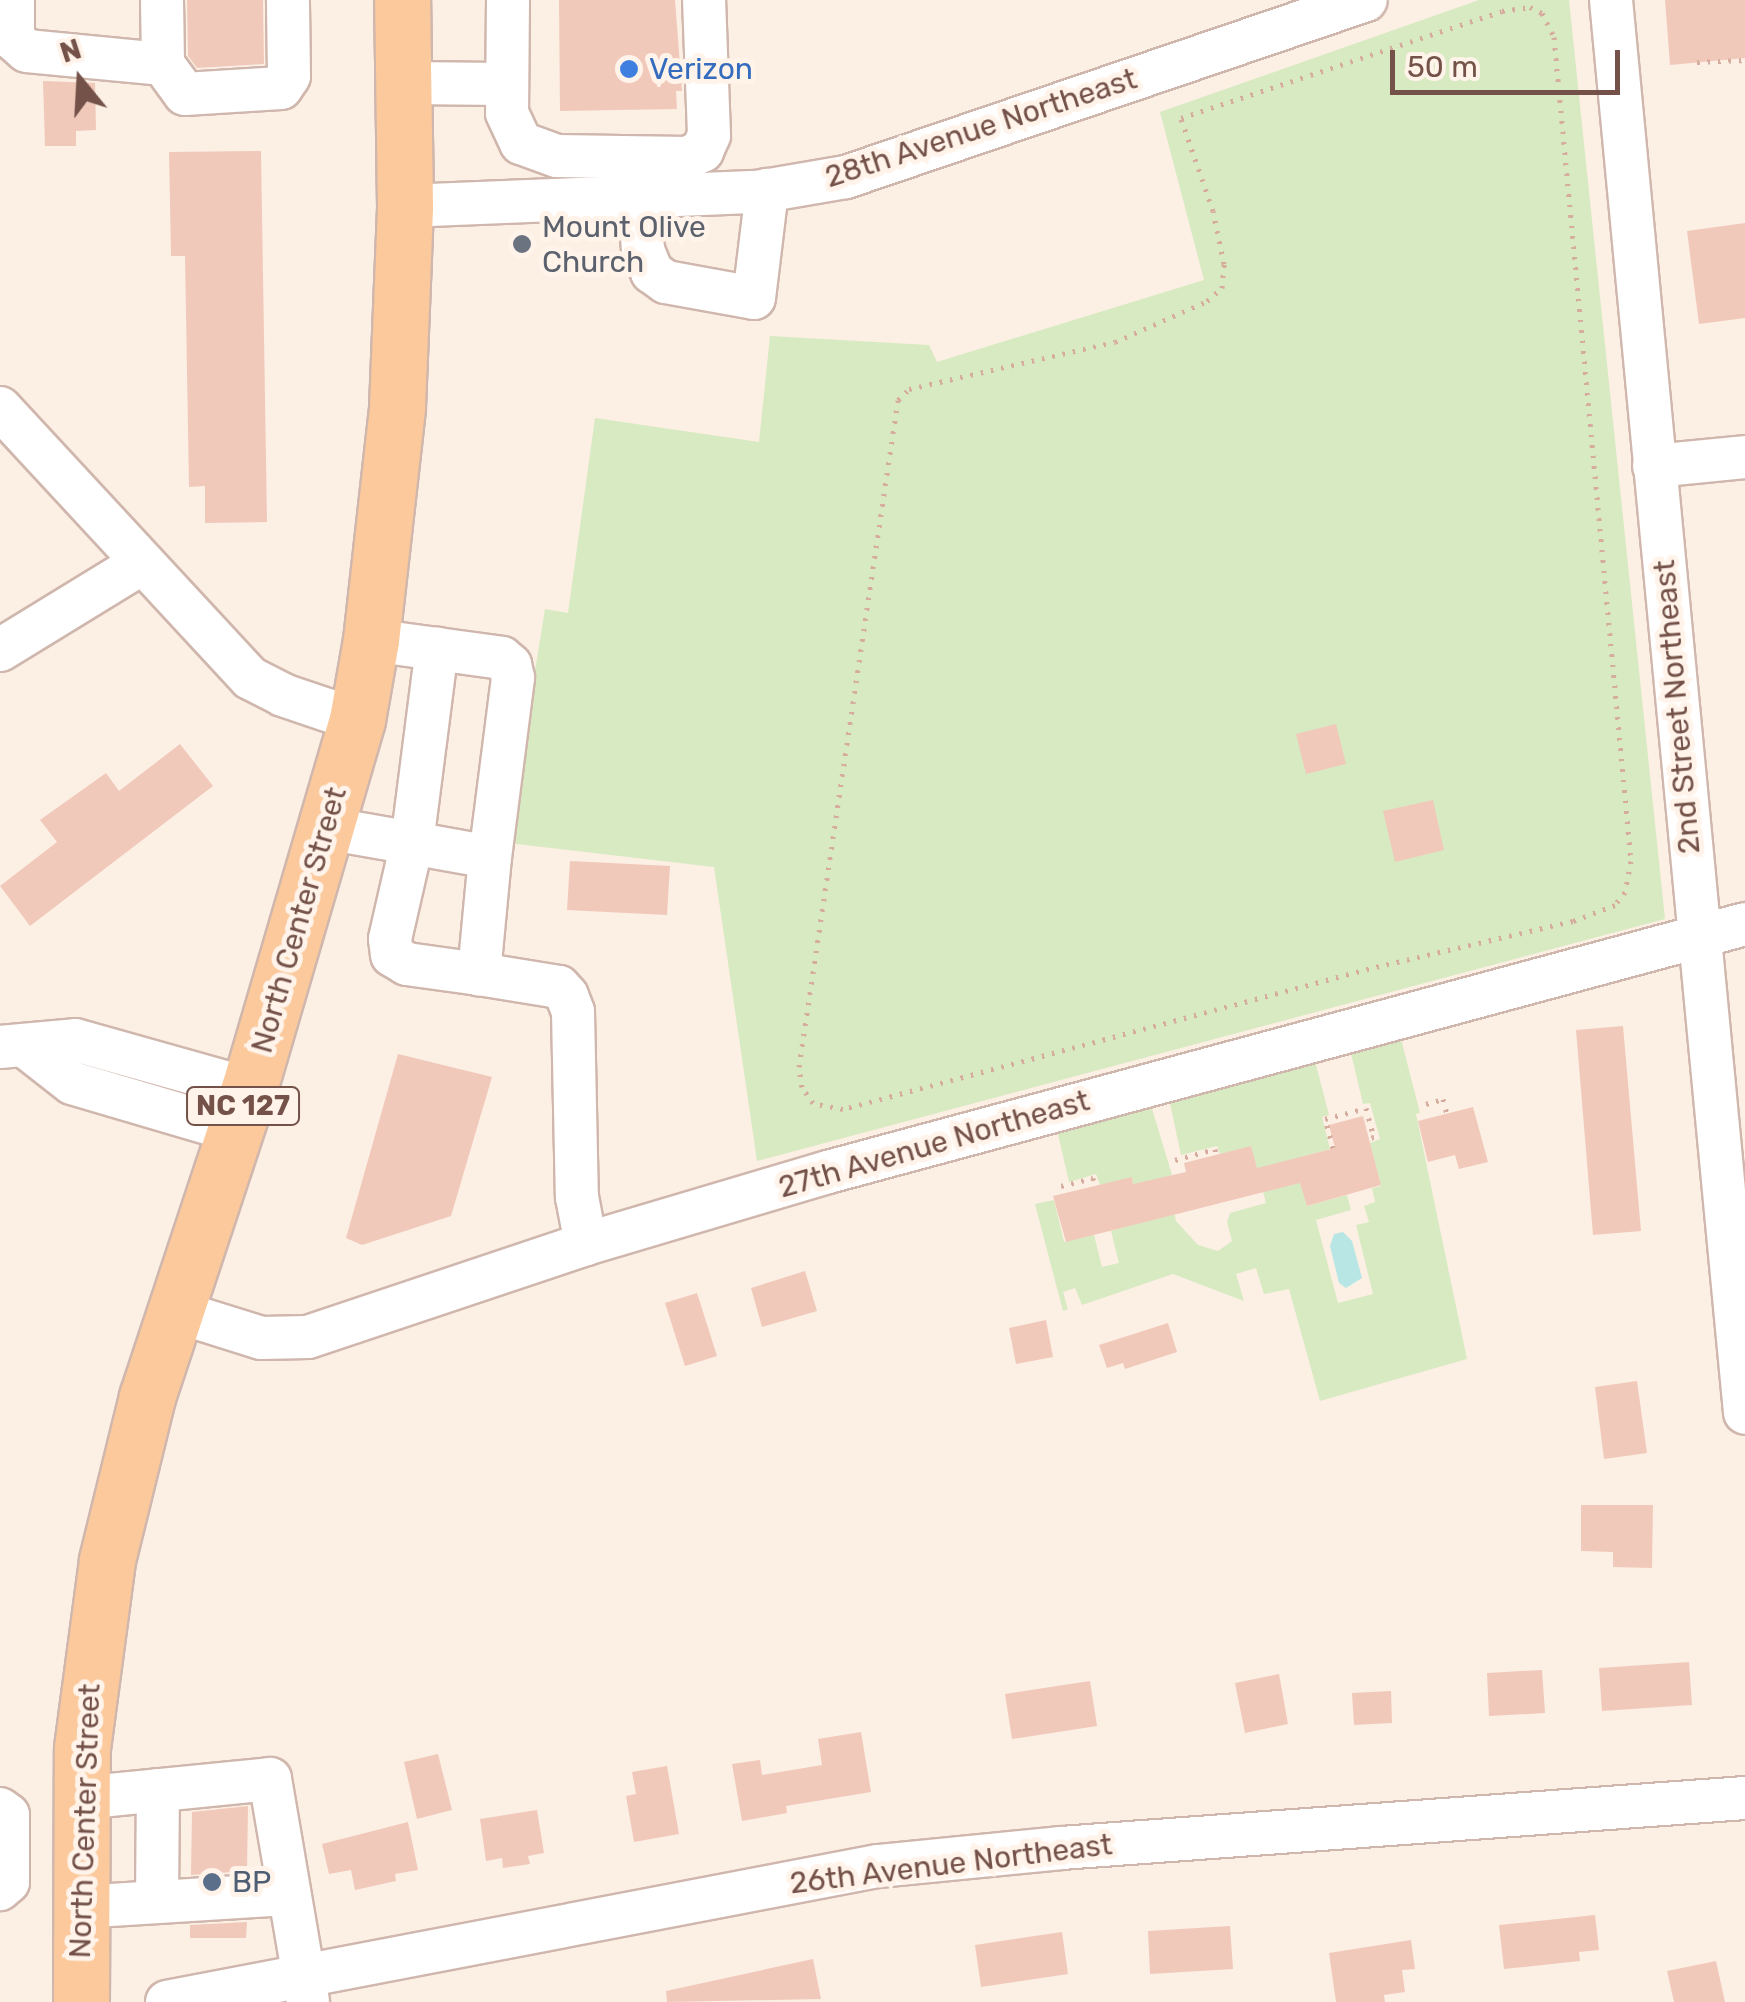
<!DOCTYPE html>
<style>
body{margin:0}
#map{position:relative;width:1745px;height:2002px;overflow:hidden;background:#fcefe4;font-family:Rubik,sans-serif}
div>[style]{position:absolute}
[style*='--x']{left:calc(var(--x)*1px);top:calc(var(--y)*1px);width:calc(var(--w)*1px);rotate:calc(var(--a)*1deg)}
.green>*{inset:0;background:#d8eac2}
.water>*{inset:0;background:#b8e6e5}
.building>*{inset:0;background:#f1c9bb}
.path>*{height:5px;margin-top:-2.5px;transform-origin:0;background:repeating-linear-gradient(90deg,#d6ac9e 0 2.5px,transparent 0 10.5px)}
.roads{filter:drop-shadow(2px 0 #d0b7ad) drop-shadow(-2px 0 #d0b7ad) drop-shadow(0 2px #d0b7ad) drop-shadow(0 -2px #d0b7ad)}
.minor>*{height:42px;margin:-21px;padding:0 21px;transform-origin:21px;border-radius:21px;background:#fff}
.major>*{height:55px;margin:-27.5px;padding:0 27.5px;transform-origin:27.5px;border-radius:27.5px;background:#fbc99c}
.dots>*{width:28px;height:28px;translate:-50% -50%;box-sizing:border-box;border:5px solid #fff3ea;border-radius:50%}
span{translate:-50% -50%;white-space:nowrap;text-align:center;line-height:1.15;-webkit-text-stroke:10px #fff3ea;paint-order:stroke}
.shield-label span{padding:2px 8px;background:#fff3ea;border:2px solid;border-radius:8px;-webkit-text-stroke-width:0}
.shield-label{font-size:28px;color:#745249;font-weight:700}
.shop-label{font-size:30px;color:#366cbe}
.left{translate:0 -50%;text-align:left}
.street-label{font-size:30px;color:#745249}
.worship-label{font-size:30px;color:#5b616d}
.service-label{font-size:30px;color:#4e5e75}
.north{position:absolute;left:30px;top:30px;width:100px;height:100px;-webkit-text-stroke:8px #fff3ea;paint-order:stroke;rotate:342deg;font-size:28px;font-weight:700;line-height:40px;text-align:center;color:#745249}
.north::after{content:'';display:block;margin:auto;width:35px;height:45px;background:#745249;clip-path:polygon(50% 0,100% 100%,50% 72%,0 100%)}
.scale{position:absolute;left:1390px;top:50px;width:230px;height:45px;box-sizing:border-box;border:5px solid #745249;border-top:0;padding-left:12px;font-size:30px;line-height:35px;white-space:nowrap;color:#745249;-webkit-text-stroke:8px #fff3ea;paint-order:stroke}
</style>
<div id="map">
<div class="green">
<div style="clip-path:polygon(1479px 0,1569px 0,1665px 919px,757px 1161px,714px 867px,507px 843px,545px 609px,568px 613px,595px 418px,759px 442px,770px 336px,929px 345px,937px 362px,1204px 280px,1160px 112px)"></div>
<div style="clip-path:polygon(1401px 1039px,1420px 1113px,1416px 1114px,1467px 1359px,1320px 1401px,1289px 1289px,1264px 1294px,1256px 1268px,1236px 1274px,1244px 1301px,1173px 1274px,1082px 1305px,1075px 1288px,1063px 1292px,1068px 1309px,1063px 1311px,1035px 1204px,1054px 1200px,1064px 1242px,1094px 1235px,1102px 1267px,1119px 1263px,1111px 1231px,1142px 1222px,1132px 1178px,1100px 1185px,1096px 1174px,1069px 1182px,1057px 1130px,1150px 1102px,1172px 1175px,1167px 1177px,1176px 1221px,1198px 1245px,1218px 1251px,1232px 1241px,1227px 1222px,1230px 1213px,1266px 1203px,1251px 1147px,1220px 1154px,1217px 1146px,1181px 1155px,1168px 1094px,1315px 1061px,1329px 1115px,1322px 1117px,1330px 1149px,1294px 1159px,1307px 1206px,1347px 1195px,1351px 1210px,1316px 1220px,1338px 1303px,1373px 1294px,1356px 1225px,1369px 1222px,1364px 1206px,1375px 1202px,1372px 1188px,1381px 1186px,1370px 1143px,1380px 1139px,1370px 1103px,1363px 1104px,1350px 1049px)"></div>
</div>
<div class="water">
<div style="clip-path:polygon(1343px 1232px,1352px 1241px,1362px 1278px,1346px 1288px,1339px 1283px,1330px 1246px,1334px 1234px)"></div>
</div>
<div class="building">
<div style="clip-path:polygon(187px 0,263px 0,264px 64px,197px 68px,188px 56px)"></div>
<div style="clip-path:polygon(559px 0,675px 0,682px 91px,676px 91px,677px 109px,560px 111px)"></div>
<div style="clip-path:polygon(1665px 0,1745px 0,1745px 58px,1670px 65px)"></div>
<div style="clip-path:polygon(43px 81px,95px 83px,96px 130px,76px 131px,76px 146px,45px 146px)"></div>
<div style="clip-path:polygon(261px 151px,267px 522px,205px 523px,205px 486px,189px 487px,185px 256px,171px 256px,169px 152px)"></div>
<div style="clip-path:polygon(1745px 223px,1745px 318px,1699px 324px,1687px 231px)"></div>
<div style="clip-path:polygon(1336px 724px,1346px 764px,1306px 774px,1296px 734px)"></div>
<div style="clip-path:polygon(180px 744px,213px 786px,30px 926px,0 886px,57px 842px,40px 820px,106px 773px,119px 791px)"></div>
<div style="clip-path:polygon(1433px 800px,1444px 850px,1395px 862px,1383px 811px)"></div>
<div style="clip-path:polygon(570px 861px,670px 866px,667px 915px,567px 910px)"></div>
<div style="clip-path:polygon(1623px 1026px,1641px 1231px,1593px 1235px,1576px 1030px)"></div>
<div style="clip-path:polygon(398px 1054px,492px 1077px,451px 1216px,362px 1245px,346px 1238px)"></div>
<div style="clip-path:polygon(1473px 1107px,1488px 1162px,1459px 1169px,1455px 1155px,1428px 1162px,1418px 1121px)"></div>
<div style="clip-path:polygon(1363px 1116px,1381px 1185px,1307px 1206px,1300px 1183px,1066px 1242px,1053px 1196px,1132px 1177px,1133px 1184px,1186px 1172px,1184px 1163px,1251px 1146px,1257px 1168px,1335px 1148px,1329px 1125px)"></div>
<div style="clip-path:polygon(805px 1271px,817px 1311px,762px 1327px,751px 1288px)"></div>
<div style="clip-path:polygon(697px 1293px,717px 1356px,685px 1366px,665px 1303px)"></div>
<div style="clip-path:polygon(1046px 1320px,1053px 1357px,1016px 1364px,1009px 1328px)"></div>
<div style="clip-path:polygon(1168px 1323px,1177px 1352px,1125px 1369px,1123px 1363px,1107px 1368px,1099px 1345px)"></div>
<div style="clip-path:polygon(1637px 1381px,1647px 1453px,1604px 1459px,1595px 1387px)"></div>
<div style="clip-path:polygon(1581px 1505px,1653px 1505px,1652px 1568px,1613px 1567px,1613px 1552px,1581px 1551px)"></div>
<div style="clip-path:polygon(1689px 1662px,1692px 1705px,1602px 1711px,1599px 1668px)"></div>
<div style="clip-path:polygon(1542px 1670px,1545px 1713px,1489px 1716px,1487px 1673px)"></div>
<div style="clip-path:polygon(1279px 1674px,1288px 1724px,1245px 1733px,1235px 1683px)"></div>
<div style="clip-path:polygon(1090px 1681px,1097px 1726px,1012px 1739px,1005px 1694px)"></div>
<div style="clip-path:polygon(1391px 1691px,1392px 1723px,1354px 1725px,1352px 1693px)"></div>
<div style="clip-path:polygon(861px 1732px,871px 1792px,786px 1806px,787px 1813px,742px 1821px,732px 1764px,760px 1760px,762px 1775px,822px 1765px,818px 1739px)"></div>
<div style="clip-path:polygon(438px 1754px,452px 1810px,417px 1819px,404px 1762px)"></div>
<div style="clip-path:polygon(667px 1766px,679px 1834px,634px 1842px,626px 1796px,636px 1794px,632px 1772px)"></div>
<div style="clip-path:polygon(248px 1806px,247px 1871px,191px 1875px,192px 1812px)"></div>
<div style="clip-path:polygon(537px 1810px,544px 1853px,528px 1856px,530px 1864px,503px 1868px,502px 1858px,486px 1861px,480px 1819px)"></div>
<div style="clip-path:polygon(408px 1822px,418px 1870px,395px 1874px,396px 1881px,355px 1890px,351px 1870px,329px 1874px,322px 1844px)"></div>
<div style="clip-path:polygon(1595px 1915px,1599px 1950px,1579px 1952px,1580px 1961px,1504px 1969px,1499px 1925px)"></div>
<div style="clip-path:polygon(247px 1922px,246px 1938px,190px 1938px,190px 1925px)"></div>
<div style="clip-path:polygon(1230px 1926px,1233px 1969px,1150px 1974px,1148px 1931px)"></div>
<div style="clip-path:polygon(1062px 1932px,1068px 1974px,981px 1987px,975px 1945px)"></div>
<div style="clip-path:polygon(1411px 1940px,1415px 1969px,1402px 1970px,1405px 1992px,1384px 1995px,1385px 2002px,1336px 2002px,1329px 1953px)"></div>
<div style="clip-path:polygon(813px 1959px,821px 1999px,667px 2002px,666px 1991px)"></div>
<div style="clip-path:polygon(1716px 1961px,1725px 2002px,1674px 2002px,1667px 1971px)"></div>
</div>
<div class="path">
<div style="--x:1530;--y:7;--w:13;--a:27"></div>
<div style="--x:1542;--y:13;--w:27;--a:63"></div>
<div style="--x:1554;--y:37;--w:828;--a:84.66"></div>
<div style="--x:1631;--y:861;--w:32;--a:101"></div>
<div style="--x:1625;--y:892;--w:16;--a:128"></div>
<div style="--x:1615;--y:905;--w:45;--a:159.1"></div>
<div style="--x:1573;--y:921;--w:199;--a:166.9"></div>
<div style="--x:1379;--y:966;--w:555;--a:165.06"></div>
<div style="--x:843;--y:1109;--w:31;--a:-169"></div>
<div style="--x:813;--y:1103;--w:19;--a:-125"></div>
<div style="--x:802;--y:1087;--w:20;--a:-99"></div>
<div style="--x:799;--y:1067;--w:674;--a:-81.56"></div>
<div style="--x:898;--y:400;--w:16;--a:-45"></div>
<div style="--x:909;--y:389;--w:211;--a:-12.9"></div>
<div style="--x:1115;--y:342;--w:101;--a:-24"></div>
<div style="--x:1207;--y:301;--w:20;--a:-41"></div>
<div style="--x:1222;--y:288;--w:24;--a:-85"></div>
<div style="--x:1224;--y:264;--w:54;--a:-101.7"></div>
<div style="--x:1213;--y:211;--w:98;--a:-109"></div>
<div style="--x:1181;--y:118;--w:338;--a:-18.4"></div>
<div style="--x:1502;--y:11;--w:28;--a:-8"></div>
<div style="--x:1697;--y:62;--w:48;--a:-2.4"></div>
<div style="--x:1426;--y:1104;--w:18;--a:-16"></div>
<div style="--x:1443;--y:1099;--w:16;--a:75"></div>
<div style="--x:1333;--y:1148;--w:30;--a:-105"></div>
<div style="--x:1325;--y:1119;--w:42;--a:-15"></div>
<div style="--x:1366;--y:1108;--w:30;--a:75"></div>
<div style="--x:1374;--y:1137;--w:5;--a:169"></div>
<div style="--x:1175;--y:1160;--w:41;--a:-15.4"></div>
<div style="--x:1215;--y:1149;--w:6;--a:81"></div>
<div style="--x:1061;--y:1186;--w:33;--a:-14"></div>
<div style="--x:1093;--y:1178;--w:8;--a:76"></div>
</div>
<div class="roads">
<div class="minor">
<div style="--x:13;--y:0;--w:39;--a:90"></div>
<div style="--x:13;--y:39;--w:18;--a:41"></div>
<div style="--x:27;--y:51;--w:137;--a:5.5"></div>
<div style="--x:163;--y:64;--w:37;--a:54"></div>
<div style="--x:185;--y:94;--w:96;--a:-3.6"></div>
<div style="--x:281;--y:88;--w:14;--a:-56"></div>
<div style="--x:289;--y:76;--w:76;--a:-90.8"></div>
<div style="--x:162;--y:0;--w:64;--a:89.1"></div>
<div style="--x:508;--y:0;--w:113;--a:90.5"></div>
<div style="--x:507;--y:113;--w:33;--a:65"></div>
<div style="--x:521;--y:143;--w:38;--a:20"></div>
<div style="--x:557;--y:156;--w:130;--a:0.9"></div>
<div style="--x:687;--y:158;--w:17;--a:-25"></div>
<div style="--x:702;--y:151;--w:17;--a:-66"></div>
<div style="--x:709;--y:135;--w:135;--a:-92.1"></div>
<div style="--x:1611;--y:0;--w:1419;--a:84.58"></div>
<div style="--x:403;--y:83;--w:104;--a:0.6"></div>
<div style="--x:639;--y:196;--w:54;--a:85.8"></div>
<div style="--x:643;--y:250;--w:24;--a:68"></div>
<div style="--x:652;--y:272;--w:17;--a:36"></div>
<div style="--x:666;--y:282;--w:89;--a:10.3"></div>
<div style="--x:754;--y:298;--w:109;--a:-83.1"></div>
<div style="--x:405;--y:206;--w:353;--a:-2.3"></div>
<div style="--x:758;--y:192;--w:89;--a:-9.7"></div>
<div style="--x:846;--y:177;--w:549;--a:-18.8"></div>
<div style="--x:0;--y:408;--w:368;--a:47.2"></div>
<div style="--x:250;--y:678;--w:37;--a:27"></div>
<div style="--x:283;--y:695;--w:78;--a:18.7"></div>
<div style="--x:1654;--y:466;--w:91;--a:-5.6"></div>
<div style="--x:371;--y:640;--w:132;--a:7.8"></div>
<div style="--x:502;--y:658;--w:11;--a:41"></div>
<div style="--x:510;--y:665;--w:13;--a:77"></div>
<div style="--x:513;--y:678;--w:180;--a:97.3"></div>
<div style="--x:0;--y:650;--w:167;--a:-31.5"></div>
<div style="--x:326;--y:828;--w:87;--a:9.9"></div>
<div style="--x:412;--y:843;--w:79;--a:10.2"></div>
<div style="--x:490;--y:857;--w:118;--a:95.4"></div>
<div style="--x:479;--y:974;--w:73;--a:-172.1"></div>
<div style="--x:407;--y:964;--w:17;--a:-149"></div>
<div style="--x:392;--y:955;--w:16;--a:-97"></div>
<div style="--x:390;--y:939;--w:98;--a:-77.1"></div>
<div style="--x:412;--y:843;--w:196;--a:-82.7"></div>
<div style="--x:479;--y:974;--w:81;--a:9.2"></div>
<div style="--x:559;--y:987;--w:12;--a:48"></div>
<div style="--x:567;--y:996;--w:17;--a:69"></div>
<div style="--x:573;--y:1012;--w:185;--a:88.8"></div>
<div style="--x:577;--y:1197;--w:48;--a:79.2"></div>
<div style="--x:0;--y:1047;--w:75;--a:-5.3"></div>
<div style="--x:75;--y:1040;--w:181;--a:15.7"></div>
<div style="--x:26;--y:1047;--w:58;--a:38"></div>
<div style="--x:72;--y:1083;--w:170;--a:16.4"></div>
<div style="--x:175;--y:1311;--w:90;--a:17.4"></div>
<div style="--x:261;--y:1338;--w:47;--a:-1.2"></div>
<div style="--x:308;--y:1337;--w:293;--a:-18.5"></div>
<div style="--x:586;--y:1244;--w:252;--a:-16.6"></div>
<div style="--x:828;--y:1172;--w:950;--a:-15.13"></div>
<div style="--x:80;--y:1798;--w:191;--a:-5.7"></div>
<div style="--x:270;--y:1779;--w:226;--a:80.3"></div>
<div style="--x:0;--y:1809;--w:10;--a:37"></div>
<div style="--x:8;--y:1815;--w:67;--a:90"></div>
<div style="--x:8;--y:1882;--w:11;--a:139"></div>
<div style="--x:157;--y:1901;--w:111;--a:-89.5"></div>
<div style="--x:79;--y:1907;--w:208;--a:-3.6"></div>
<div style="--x:167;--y:2002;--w:724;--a:-10.83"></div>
<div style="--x:878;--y:1866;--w:184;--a:-5.6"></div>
<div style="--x:1061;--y:1848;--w:686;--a:-4.18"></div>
</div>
<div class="major">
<div style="--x:81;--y:2002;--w:254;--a:-89.8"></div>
<div style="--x:82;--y:1748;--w:190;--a:-82.4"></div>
<div style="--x:107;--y:1560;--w:168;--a:-76.2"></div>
<div style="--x:147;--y:1397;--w:324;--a:-71.7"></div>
<div style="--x:249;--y:1089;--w:384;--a:-73.7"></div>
<div style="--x:357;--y:720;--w:81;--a:-80.1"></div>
<div style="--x:371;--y:640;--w:234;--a:-83.6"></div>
<div style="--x:397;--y:407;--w:201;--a:-87.7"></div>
<div style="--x:405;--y:206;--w:206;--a:-90.8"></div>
</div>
</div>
<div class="dots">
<div style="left:629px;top:69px;background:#3f7fe0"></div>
<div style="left:522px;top:244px;background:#6b7280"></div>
<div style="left:212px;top:1882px;background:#5c6f8a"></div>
</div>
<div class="shield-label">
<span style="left:243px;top:1106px">NC 127</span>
</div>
<div class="shop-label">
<span class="left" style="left:649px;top:69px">Verizon</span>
</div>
<div class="street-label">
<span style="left:981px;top:128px;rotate:-18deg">28th Avenue Northeast</span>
<span style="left:1677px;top:707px;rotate:-95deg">2nd Street Northeast</span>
<span style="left:299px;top:920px;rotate:-74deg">North Center Street</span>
<span style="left:934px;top:1144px;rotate:-16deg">27th Avenue Northeast</span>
<span style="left:85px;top:1821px;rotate:-88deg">North Center Street</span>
<span style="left:951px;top:1864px;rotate:-7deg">26th Avenue Northeast</span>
</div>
<div class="worship-label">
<span class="left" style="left:542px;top:244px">Mount Olive<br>Church</span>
</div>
<div class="service-label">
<span class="left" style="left:232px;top:1882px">BP</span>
</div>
<div class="north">N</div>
<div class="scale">50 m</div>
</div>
